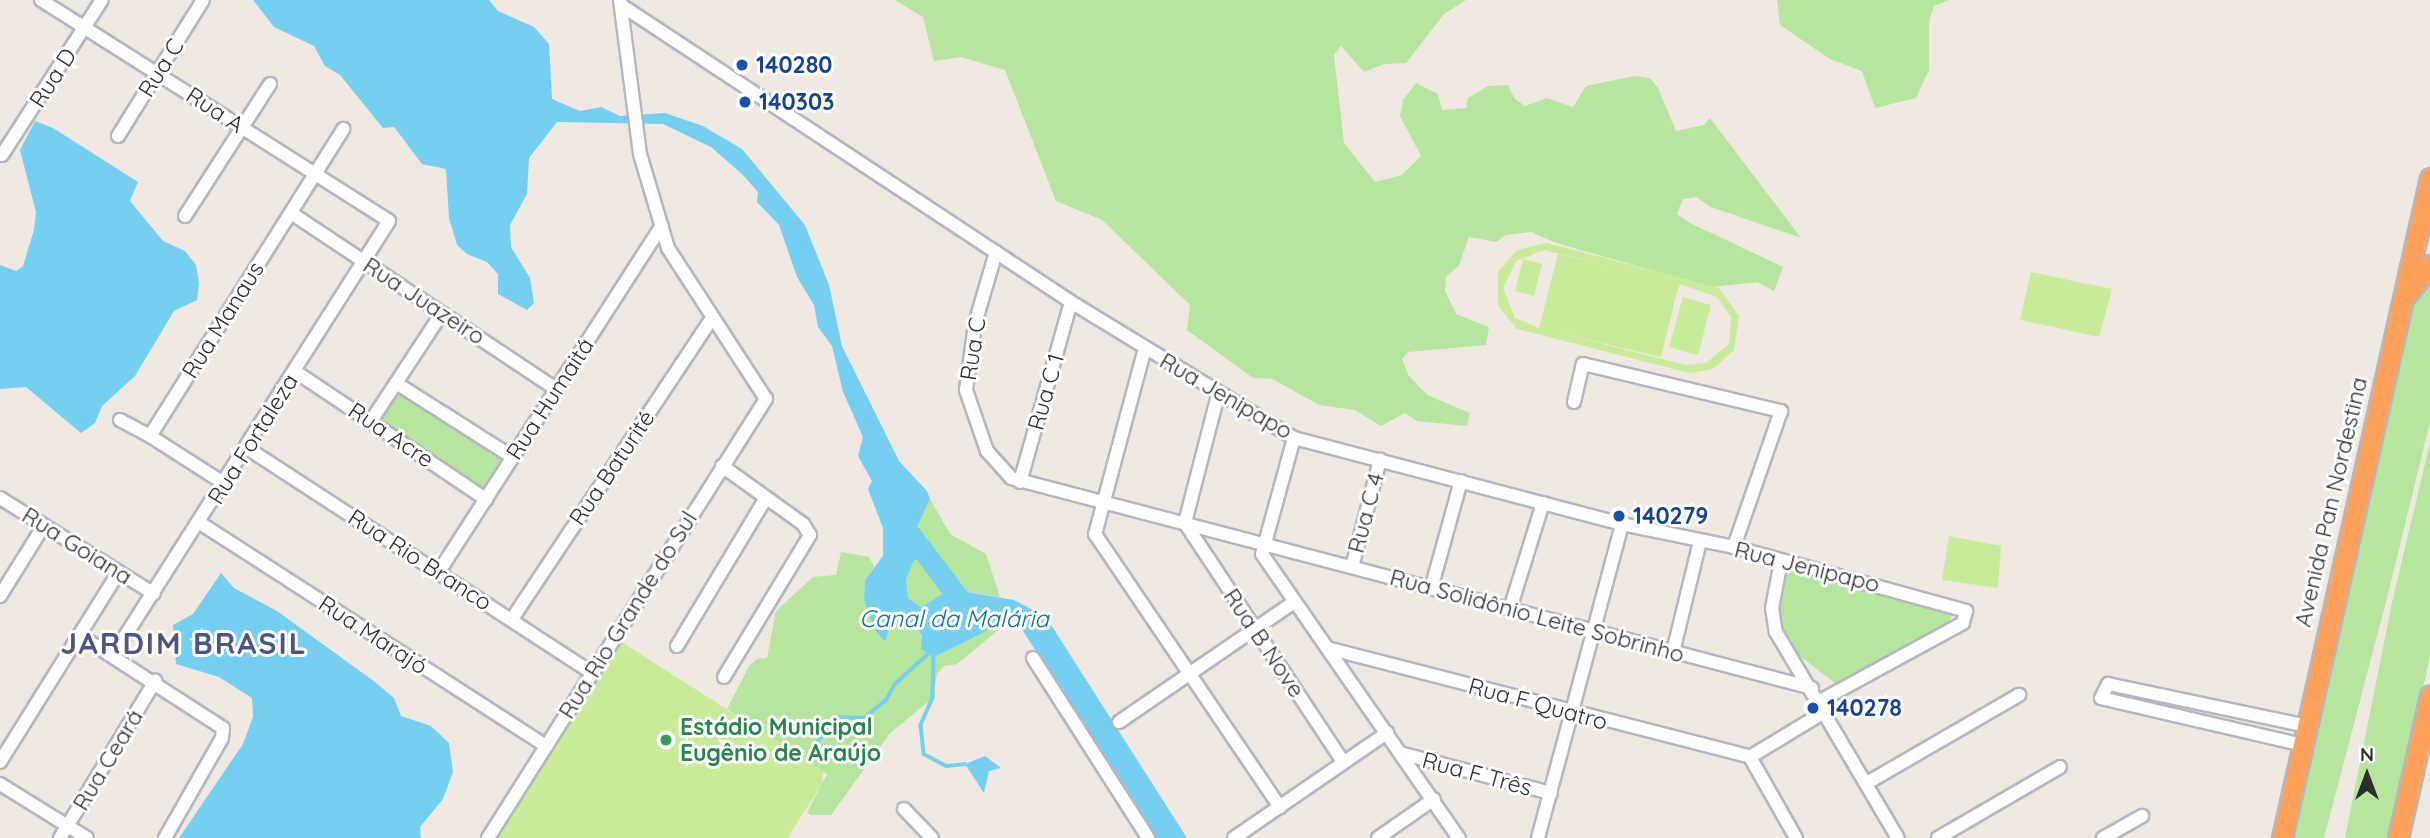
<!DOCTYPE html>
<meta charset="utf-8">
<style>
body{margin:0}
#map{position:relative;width:2430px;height:838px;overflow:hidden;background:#efe9e1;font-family:Quicksand,sans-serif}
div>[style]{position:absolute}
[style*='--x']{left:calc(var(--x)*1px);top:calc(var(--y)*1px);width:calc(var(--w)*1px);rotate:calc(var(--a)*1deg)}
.green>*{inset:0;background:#b6e59e}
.pitch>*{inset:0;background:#c9ec9a}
.water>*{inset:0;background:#75cff0}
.stream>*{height:3.5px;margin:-1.75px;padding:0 1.75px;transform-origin:1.75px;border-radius:1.75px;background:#75cff0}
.river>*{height:21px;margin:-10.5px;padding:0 10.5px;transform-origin:10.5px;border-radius:10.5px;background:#75cff0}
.roads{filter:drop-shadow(2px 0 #b4b7c1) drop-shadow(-2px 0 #b4b7c1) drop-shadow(0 2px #b4b7c1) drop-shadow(0 -2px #b4b7c1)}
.minor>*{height:12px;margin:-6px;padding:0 6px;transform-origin:6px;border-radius:6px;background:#fff}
.highway>*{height:19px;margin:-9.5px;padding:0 9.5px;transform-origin:9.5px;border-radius:9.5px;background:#ffa35c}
.dots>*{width:19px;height:19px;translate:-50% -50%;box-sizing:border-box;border:4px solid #fff;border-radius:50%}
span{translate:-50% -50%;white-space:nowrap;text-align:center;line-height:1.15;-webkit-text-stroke:6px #fff;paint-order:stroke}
.transit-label{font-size:23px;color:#164399;font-weight:700}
.left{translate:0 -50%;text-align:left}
.street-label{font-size:23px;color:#2e2e2e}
.leisure-label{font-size:23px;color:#27864d;font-weight:700}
.water-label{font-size:24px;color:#0d6fa3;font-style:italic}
.district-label{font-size:30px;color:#4d5680;font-weight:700;letter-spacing:2px}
.north{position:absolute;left:2332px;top:740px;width:70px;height:70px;-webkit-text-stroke:5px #fff;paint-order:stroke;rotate:0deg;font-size:19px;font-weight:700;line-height:28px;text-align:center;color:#2e2e2e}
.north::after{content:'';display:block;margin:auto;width:24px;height:32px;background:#2e2e2e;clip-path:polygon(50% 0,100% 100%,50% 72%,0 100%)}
</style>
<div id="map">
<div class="green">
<div style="clip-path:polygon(895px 0,1466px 0,1444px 14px,1406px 63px,1384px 64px,1364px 72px,1341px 46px,1334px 55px,1344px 143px,1375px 182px,1402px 175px,1421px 156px,1400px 116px,1403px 100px,1416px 83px,1438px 94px,1442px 110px,1466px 108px,1468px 98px,1488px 86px,1508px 85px,1515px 99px,1525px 106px,1547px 98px,1573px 107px,1586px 86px,1635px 76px,1650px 78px,1658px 88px,1676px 131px,1704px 125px,1710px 118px,1801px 238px,1711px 207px,1696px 197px,1683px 199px,1677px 214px,1688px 222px,1783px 267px,1774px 291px,1757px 282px,1711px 287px,1556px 243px,1531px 232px,1506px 235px,1496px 242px,1469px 237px,1459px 265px,1446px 277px,1445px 291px,1456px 314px,1489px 327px,1486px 345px,1408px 352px,1402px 359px,1409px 376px,1427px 395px,1470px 413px,1467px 426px,1417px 421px,1405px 413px,1381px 426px,1355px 410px,1319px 405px,1273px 379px,1253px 378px,1187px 330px,1190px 305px,1102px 220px,1056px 201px,1005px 70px,961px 57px,934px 61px,923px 17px)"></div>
<div style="clip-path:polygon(1777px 0,1949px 0,1934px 6px,1929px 21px,1929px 70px,1916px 98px,1875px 108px,1862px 71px,1830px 59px,1780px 25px)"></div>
<div style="clip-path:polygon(2430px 268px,2430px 422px,2388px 594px,2324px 838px,2287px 838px,2408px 302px)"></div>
<div style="clip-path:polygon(399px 387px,508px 456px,486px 490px,378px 419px)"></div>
<div style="clip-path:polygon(2430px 443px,2430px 656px,2390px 838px,2345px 838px,2393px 598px)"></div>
<div style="clip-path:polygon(930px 499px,950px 534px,986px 554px,1000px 597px,962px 591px,944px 593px,921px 607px,908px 598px,906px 580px,913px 562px,921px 556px,934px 556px,917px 527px)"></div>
<div style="clip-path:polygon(841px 552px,869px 557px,874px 567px,865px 580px,864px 600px,884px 642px,889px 629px,900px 623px,914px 624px,934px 657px,983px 633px,1004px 617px,1014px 617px,957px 664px,944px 666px,937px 674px,933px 698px,890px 733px,831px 815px,811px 815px,807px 813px,827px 774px,727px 709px,749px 666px,757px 659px,767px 658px,776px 611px,813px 577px,836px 575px)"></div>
<div style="clip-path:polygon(1784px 559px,1954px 611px,1945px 629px,1836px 684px,1773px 635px)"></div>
</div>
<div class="pitch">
<div style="clip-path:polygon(evenodd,1547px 243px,1719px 288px,1739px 316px,1734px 350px,1713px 369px,1690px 373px,1517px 329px,1498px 306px,1498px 272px,1517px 250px,1547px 243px,1544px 250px,1611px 266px,1558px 254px,1539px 328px,1515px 318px,1503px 288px,1516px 261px,1544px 250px,1547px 243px,1679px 284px,1717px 297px,1731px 317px,1729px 344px,1706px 363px,1686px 365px,1556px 332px,1661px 357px,1679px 284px)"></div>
<div style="clip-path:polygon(1523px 259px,1542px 264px,1534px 296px,1515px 291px)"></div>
<div style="clip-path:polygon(2031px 272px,2112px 289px,2099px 337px,2020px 320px)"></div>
<div style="clip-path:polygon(1683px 297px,1711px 305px,1698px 355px,1669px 347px)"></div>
<div style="clip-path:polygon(1949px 536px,2001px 546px,1998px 588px,1942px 580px)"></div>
<div style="clip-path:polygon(620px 641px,823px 771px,822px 784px,787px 838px,498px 838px)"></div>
</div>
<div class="water">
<div style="clip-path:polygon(253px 0,489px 0,498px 11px,534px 27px,549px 44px,552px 99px,580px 111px,601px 107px,620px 116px,665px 113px,703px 126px,742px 149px,805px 225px,829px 285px,842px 346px,899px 461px,927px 491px,930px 499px,917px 527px,934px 556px,921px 556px,913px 562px,906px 580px,908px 598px,921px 607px,944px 593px,962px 591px,1014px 600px,1046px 617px,1187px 838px,1156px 838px,1014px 617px,1004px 617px,983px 633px,934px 657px,921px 649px,922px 636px,914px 624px,900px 623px,889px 629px,885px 642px,874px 628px,864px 600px,865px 580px,883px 556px,883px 528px,868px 489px,872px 481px,858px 456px,863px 437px,843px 392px,832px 346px,818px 327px,814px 305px,797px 277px,779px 225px,757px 202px,758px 192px,742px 174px,711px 147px,663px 124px,557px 122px,529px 158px,527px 194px,510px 225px,511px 247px,530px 278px,534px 303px,527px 310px,498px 294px,498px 274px,487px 262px,467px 254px,457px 245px,449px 218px,446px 169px,422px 164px,394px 127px,383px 128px,340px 75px,325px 66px,314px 46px,274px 27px)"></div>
<div style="clip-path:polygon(35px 121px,53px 128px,138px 182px,130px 201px,163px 241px,185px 251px,196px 265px,199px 283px,197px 300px,174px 311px,135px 376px,102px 406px,95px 423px,81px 433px,26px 387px,0 389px,0 265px,16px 271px,23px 266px,34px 230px,36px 212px,20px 150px)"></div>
<div style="clip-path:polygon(221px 573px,234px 588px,277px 611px,375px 682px,394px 698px,401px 716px,431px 726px,449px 743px,453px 772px,443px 799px,420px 827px,421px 838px,179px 838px,243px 744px,253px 717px,252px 698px,219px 677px,176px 664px,173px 625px,193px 614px)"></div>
<div style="clip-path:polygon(985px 756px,1001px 768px,989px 771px,984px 793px,965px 764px)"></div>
</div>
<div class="stream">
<div style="--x:934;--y:653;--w:45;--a:91.3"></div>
<div style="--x:933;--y:698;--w:30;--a:114"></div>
<div style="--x:921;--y:725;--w:29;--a:84"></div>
<div style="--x:924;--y:754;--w:26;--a:28"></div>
<div style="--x:947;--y:766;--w:18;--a:-6"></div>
<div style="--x:816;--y:744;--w:34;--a:-52"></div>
<div style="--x:837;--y:717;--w:27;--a:2"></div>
<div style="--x:864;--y:718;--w:28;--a:-39"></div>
<div style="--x:886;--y:700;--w:18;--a:-61"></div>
<div style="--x:895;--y:684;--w:47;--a:-42.4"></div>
</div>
<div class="river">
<div style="--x:911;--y:535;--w:88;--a:52.9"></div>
<div style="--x:964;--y:605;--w:13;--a:4"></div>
</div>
<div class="roads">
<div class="minor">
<div style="--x:41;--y:0;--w:412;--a:32.4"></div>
<div style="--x:389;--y:221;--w:514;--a:122.45"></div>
<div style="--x:621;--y:5;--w:539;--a:33.42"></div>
<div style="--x:1071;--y:302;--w:261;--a:31.4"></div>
<div style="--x:1294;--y:438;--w:339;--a:14.7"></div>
<div style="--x:1622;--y:524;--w:114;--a:11.6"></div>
<div style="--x:1734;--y:547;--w:241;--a:15.4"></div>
<div style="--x:1966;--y:611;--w:12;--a:104"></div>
<div style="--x:1963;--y:623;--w:163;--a:151.4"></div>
<div style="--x:118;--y:136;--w:160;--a:-58"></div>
<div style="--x:2;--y:155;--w:184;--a:-57.2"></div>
<div style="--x:291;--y:213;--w:318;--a:33.6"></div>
<div style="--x:185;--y:216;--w:157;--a:-57.2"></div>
<div style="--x:996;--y:252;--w:75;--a:106.3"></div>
<div style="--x:975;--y:324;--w:67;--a:97.8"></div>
<div style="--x:966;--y:390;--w:65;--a:71"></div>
<div style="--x:987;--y:451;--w:36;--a:48"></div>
<div style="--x:1011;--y:478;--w:828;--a:14.69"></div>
<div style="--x:1145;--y:348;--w:193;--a:105"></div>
<div style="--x:1095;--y:534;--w:330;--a:55.9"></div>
<div style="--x:296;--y:372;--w:229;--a:33.8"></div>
<div style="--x:396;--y:383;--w:138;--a:32.5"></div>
<div style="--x:1218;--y:395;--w:132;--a:104.5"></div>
<div style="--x:1185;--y:523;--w:287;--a:56.5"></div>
<div style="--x:1574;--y:402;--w:39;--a:-77"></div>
<div style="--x:1583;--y:364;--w:204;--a:13.4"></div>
<div style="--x:1781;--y:411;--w:144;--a:109.1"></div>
<div style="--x:120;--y:420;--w:34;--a:28"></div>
<div style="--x:371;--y:421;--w:129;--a:-56.7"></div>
<div style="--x:1294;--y:438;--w:120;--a:105.4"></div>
<div style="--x:1262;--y:554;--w:346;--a:55.3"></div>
<div style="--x:247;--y:448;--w:412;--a:33.1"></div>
<div style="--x:722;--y:466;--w:100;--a:35.6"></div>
<div style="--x:803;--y:524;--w:13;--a:58"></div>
<div style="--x:810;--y:535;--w:166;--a:121.2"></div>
<div style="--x:1020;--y:482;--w:187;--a:-74.2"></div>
<div style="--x:225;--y:484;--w:89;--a:-147.4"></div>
<div style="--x:150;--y:436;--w:363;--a:-57.8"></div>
<div style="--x:0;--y:498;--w:181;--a:31.9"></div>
<div style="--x:200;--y:523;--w:412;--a:32.8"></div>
<div style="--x:1781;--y:561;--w:48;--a:100.8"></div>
<div style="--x:1772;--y:608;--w:24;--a:81"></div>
<div style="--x:1776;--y:632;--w:239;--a:59.4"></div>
<div style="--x:1352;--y:567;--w:111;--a:-75.3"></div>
<div style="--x:438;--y:573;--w:413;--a:-57.2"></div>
<div style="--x:1431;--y:589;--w:112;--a:-74.5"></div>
<div style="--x:0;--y:596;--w:81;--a:-58.1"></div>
<div style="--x:1510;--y:609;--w:111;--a:-72.7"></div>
<div style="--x:512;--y:619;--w:361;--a:-56.4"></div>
<div style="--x:79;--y:635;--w:171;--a:32.9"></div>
<div style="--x:223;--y:728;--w:10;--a:96"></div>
<div style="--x:222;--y:738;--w:115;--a:119.7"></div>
<div style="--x:677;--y:646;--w:173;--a:-59"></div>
<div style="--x:1327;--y:648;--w:437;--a:14.4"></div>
<div style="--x:1673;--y:652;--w:114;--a:-76.3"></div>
<div style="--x:1033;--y:658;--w:214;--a:57.4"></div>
<div style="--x:1119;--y:722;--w:211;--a:-34.4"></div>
<div style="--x:2303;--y:745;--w:207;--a:-166.9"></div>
<div style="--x:2101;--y:698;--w:16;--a:-63"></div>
<div style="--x:2108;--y:684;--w:203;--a:11.9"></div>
<div style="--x:1404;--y:754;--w:152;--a:14.9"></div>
<div style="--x:1750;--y:757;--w:93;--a:60.4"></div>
<div style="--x:1750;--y:757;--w:89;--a:-31.2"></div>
<div style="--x:0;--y:762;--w:223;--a:-58"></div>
<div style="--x:1867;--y:783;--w:176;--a:-30.1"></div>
<div style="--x:0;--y:784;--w:102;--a:31.8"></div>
<div style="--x:904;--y:809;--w:40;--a:46"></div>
<div style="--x:60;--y:838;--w:184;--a:-58.8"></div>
<div style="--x:488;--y:838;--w:520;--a:-57.66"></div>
<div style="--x:766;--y:399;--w:180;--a:-123"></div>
<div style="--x:668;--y:248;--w:98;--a:-106.6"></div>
<div style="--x:640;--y:154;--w:155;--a:-97.4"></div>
<div style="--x:1234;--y:838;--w:186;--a:-34.5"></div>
<div style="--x:1378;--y:838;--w:68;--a:-34.9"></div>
<div style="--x:1538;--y:838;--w:325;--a:-75"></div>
<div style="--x:1938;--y:838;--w:141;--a:-30.2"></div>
<div style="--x:2103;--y:838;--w:45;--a:-29.4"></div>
</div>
<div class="highway">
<div style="--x:2407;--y:294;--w:37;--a:-52"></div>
<div style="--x:2282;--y:838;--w:676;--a:-77.36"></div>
<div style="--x:2398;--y:838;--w:146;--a:-77.3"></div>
</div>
</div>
<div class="dots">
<div style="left:742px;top:65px;background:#1a4fb4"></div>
<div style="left:745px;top:102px;background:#1a4fb4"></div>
<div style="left:1619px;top:516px;background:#1a4fb4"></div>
<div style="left:1813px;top:708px;background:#1a4fb4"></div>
<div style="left:666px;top:740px;background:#2e9e5b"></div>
</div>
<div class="transit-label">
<span class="left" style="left:756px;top:65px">140280</span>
<span class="left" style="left:759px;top:102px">140303</span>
<span class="left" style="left:1633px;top:516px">140279</span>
<span class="left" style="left:1827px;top:708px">140278</span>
</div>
<div class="street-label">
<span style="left:161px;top:68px;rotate:-58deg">Rua C</span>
<span style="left:53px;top:78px;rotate:-57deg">Rua D</span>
<span style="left:215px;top:110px;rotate:33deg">Rua A</span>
<span style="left:424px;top:301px;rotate:33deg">Rua Juazeiro</span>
<span style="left:223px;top:320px;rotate:-58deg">Rua Manaus</span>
<span style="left:973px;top:349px;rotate:-81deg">Rua C</span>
<span style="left:1046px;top:392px;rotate:-74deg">Rua C 1</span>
<span style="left:1226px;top:396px;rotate:30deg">Rua Jenipapo</span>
<span style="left:550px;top:399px;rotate:-57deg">Rua Humaitá</span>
<span style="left:391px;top:435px;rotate:34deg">Rua Acre</span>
<span style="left:253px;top:439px;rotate:-58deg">Rua Fortaleza</span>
<span style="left:612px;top:468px;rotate:-56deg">Rua Baturité</span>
<span style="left:2331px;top:502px;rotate:-77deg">Avenida Pan Nordestina</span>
<span style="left:1366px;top:513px;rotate:-75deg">Rua C 4</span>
<span style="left:77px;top:546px;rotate:32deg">Rua Goiana</span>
<span style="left:420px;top:560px;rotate:33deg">Rua Rio Branco</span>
<span style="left:1807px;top:567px;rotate:14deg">Rua Jenipapo</span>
<span style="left:628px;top:615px;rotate:-58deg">Rua Rio Grande do Sul</span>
<span style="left:1537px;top:616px;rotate:15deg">Rua Solidônio Leite Sobrinho</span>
<span style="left:373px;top:635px;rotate:33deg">Rua Marajó</span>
<span style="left:1264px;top:643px;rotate:56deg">Rua B Nove</span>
<span style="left:1538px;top:704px;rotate:15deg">Rua F Quatro</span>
<span style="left:108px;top:760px;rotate:-59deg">Rua Ceará</span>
<span style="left:1477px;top:774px;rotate:15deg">Rua F Três</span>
</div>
<div class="leisure-label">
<span class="left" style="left:680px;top:740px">Estádio Municipal<br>Eugênio de Araújo</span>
</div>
<div class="water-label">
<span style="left:954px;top:619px">Canal da Malária</span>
</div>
<div class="district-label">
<span style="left:184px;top:643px">JARDIM BRASIL</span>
</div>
<div class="north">N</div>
</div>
